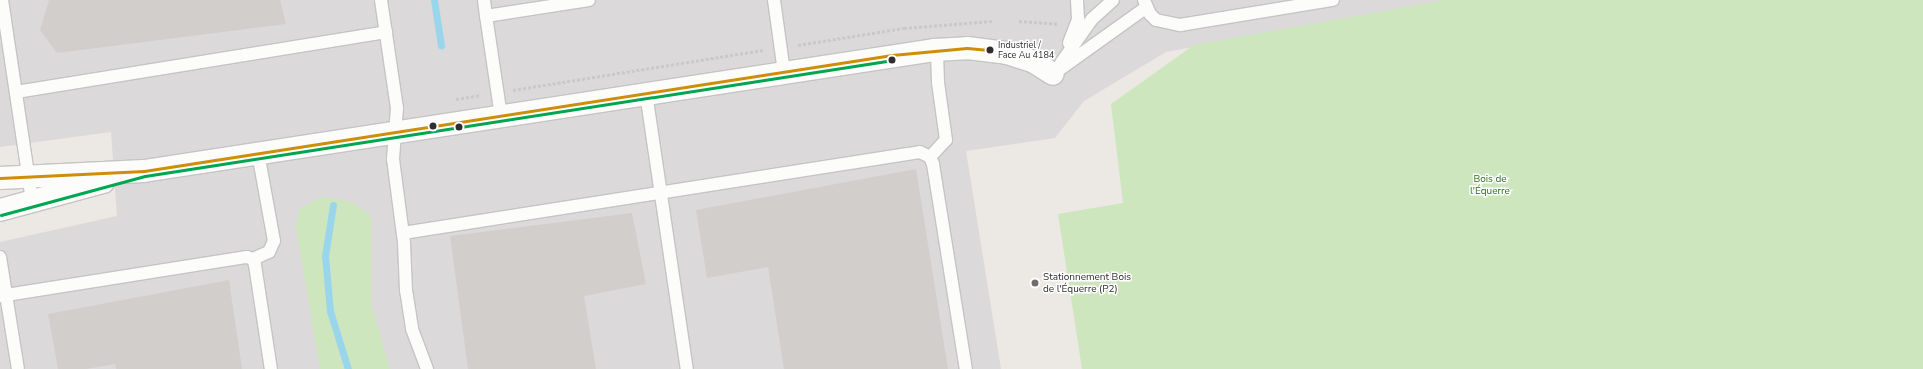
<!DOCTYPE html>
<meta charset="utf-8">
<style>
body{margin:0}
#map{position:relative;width:1923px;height:369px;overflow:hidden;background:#ece8e4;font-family:"Nunito Sans",sans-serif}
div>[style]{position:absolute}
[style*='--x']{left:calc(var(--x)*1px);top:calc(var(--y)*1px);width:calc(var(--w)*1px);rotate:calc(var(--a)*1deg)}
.industrial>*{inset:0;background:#dcd9db}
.green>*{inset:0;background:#cee6be}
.stream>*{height:7px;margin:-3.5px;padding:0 3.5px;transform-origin:3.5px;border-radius:3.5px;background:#99d6ec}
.building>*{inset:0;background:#d1cecb}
.path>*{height:2.5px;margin-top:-1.25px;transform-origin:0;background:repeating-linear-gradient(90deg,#c9c9c8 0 3px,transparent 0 5px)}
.roads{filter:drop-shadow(1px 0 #c5c4c5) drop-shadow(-1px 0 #c5c4c5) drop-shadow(0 1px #c5c4c5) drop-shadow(0 -1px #c5c4c5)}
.service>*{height:12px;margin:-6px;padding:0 6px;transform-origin:6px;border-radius:6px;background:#fcfcfb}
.minor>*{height:22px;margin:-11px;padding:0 11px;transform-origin:11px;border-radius:11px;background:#fcfcfb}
.bus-1>*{height:3px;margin:-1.5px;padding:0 1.5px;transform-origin:1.5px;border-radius:1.5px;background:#cf8e09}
.bus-2>*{height:3px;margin:-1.5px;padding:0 1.5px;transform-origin:1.5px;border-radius:1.5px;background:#00a651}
.dots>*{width:11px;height:11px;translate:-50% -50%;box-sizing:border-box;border:2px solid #fff;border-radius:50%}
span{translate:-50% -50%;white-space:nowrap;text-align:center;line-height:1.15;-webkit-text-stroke:3px #fff;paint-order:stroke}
.bus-label{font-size:9px;color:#2e2e2e}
.left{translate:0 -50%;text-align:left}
.park-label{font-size:10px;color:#2c6e1b}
.poi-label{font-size:10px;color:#2e2e2e}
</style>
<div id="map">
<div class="industrial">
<div style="clip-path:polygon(0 0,1445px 0,1166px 52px,1084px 101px,1055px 138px,966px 151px,1001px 369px,0 369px,0 242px,117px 216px,111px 132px,0 147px)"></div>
</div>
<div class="green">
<div style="clip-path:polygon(1445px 0,1923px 0,1923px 369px,1082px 369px,1058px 214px,1123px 203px,1111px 104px,1194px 45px)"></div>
<div style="clip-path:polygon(322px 197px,352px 202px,371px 216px,371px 303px,390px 369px,320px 369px,296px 227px,299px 209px)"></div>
</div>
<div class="stream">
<div style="--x:434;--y:0;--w:46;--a:81.2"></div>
<div style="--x:333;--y:205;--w:52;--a:98.9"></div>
<div style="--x:325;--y:256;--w:55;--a:84.8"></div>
<div style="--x:330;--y:311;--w:61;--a:72.8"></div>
</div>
<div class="building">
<div style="clip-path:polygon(49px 0,280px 0,286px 24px,57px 53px,40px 30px)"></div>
<div style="clip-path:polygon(916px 169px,948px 369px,784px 369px,768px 267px,707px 278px,696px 210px)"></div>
<div style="clip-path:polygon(632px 213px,646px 284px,584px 296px,596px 369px,468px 369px,450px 236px)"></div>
<div style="clip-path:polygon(229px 280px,242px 369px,116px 369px,115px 364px,86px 369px,58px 369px,48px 314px)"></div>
</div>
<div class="path">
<div style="--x:1019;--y:21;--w:39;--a:4"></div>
<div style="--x:798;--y:45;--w:107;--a:-9.1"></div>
<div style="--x:904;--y:28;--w:88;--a:-4.5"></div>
<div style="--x:513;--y:90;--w:253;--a:-9.1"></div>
<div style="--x:456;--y:99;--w:25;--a:-9"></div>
</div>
<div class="roads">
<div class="service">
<div style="--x:2;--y:0;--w:203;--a:81.5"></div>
<div style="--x:381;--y:0;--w:109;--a:81.6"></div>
<div style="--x:397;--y:108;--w:51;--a:94.5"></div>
<div style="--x:393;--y:159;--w:85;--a:82.5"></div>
<div style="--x:404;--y:243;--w:47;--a:87.6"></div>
<div style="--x:406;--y:290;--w:39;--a:81"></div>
<div style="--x:412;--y:329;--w:43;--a:69.4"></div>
<div style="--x:484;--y:0;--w:16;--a:83"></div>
<div style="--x:774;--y:0;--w:73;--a:82.1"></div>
<div style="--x:1144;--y:0;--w:15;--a:67"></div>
<div style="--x:1150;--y:14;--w:8;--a:45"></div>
<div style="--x:1156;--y:20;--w:25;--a:12"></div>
<div style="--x:1180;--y:25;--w:155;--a:-9.3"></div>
<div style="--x:1069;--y:43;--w:26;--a:-69"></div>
<div style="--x:1078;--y:19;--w:19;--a:-93"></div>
<div style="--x:1061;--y:63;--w:54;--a:-54.8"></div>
<div style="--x:1092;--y:19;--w:28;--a:-42"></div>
<div style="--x:1053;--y:74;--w:115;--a:-35.5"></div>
<div style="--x:16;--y:92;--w:375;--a:-9.2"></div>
<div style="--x:646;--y:93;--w:279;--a:81.6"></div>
<div style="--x:501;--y:116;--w:101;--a:-98.5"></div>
<div style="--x:486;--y:16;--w:104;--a:-8.8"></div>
<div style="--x:930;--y:157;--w:23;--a:-47"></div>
<div style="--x:946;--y:140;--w:59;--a:-97.9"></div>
<div style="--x:938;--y:82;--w:32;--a:-92"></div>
<div style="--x:403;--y:233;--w:523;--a:-8.9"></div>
<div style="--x:920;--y:152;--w:11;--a:27"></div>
<div style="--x:930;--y:157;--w:8;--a:67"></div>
<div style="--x:933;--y:164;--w:208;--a:80.9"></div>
<div style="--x:0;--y:257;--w:113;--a:80.9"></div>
<div style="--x:253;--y:259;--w:17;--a:-24"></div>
<div style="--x:269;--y:252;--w:12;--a:-66"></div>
<div style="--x:274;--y:241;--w:89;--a:-100.3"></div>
<div style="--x:0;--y:296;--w:250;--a:-9"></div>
<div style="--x:247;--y:257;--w:6;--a:18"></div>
<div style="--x:253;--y:259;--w:6;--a:72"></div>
<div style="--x:255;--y:265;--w:105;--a:81.3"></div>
</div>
<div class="minor">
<div style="--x:0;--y:178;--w:144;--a:-2.8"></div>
<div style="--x:144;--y:171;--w:799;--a:-8.71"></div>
<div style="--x:934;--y:50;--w:33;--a:-3"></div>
<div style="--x:967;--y:48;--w:40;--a:7.1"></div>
<div style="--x:1007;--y:53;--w:28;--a:18"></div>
<div style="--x:1034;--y:62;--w:22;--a:32"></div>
<div style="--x:0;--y:210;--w:107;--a:-15.2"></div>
</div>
</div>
<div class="bus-1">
<div style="--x:0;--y:178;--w:144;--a:-2.8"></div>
<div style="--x:144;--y:171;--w:757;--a:-8.82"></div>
<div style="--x:892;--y:55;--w:75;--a:-5.3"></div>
<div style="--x:967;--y:48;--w:25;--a:5"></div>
</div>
<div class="bus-2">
<div style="--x:1;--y:215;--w:149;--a:-15.2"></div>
<div style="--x:145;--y:176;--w:757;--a:-8.82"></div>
</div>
<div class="dots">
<div style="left:990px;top:50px;background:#2e2e2e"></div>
<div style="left:892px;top:60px;background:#2e2e2e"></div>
<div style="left:433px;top:126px;background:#2e2e2e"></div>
<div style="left:459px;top:127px;background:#2e2e2e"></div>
<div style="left:1035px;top:283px;background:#706f6e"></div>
</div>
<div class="bus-label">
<span class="left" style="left:998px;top:50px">Industriel /<br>Face Au 4184</span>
</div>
<div class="park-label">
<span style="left:1490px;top:185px">Bois de<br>l'Équerre</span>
</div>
<div class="poi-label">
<span class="left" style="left:1043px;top:283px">Stationnement Bois<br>de l'Équerre (P2)</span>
</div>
</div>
